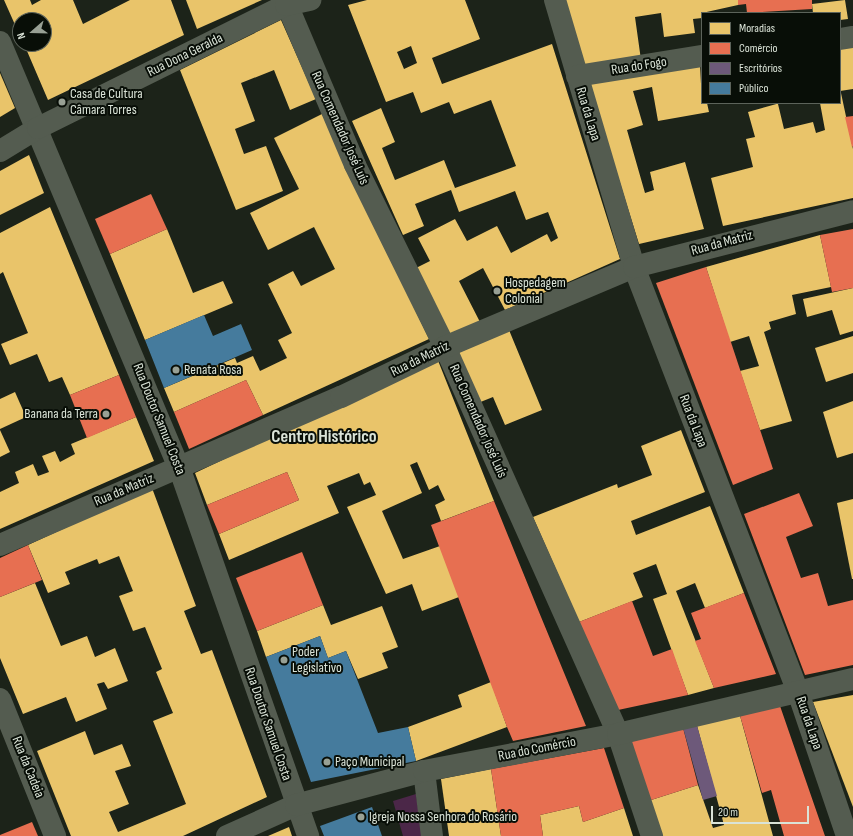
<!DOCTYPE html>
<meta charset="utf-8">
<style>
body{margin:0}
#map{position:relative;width:853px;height:836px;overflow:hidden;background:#1c2319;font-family:"Sofia Sans Condensed",sans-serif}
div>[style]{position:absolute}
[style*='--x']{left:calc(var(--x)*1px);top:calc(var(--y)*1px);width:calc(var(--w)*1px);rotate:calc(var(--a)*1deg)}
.green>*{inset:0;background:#4b2748}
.homes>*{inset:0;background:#e9c46a}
.shops>*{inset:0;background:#e76f51}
.offices>*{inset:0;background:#6d597a}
.public>*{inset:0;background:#457b9d}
.street>*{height:22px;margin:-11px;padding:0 11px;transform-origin:11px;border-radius:11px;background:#545c50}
.dots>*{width:11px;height:11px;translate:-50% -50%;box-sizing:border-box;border:2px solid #080e07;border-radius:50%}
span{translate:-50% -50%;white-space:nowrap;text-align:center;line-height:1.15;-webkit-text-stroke:4px #080e07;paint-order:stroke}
.street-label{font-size:14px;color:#dae3d7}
.poi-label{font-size:14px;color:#dae3d7}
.left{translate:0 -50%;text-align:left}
.right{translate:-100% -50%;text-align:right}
.district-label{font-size:18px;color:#dae3d7;font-weight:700}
.legend{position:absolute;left:701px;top:12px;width:140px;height:92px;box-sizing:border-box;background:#080e07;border:1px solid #5c635a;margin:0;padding:5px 7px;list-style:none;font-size:12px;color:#dae3d7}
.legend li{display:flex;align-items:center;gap:8px;height:20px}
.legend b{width:20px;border:1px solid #5c635a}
.north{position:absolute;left:12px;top:12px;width:40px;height:40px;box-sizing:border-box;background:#080e07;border:1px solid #5c635a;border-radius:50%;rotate:250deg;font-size:11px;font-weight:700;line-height:16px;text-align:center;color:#dae3d7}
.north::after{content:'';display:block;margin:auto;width:14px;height:18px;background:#98a094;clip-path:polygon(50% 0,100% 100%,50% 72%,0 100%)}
.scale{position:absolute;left:711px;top:806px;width:98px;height:18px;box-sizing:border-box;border:2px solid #dae3d7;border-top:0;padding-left:5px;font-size:12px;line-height:14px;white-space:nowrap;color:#dae3d7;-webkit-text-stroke:3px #080e07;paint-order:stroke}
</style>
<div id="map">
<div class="green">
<div style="clip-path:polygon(416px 794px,422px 836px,403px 836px,393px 801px)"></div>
</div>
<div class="homes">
<div style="clip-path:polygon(4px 0,30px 0,32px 5px,41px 0,73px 0,83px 24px,130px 0,171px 0,184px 35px,48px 100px,24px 44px,44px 44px,44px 20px,20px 20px,20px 36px)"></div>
<div style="clip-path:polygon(186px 0,262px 0,197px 29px)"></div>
<div style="clip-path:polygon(evenodd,367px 0,465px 0,480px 39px,432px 58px,442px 84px,552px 44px,620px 259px,505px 310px,483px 268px,459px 281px,481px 324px,449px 341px,412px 270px,430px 261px,418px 238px,455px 219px,467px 241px,497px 226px,511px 253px,547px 234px,551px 242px,558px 238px,548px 212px,526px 220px,515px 191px,459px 212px,451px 190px,415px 204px,424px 226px,403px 235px,352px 121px,381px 108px,395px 142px,382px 148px,395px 180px,444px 160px,455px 188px,516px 166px,491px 100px,454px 114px,449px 102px,421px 113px,413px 92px,386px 102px,348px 5px,367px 0,411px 46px,417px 63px,404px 69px,397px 52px,411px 46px)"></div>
<div style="clip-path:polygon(564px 0,738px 0,738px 5px,702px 13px,702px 18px,693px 19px,695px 33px,664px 37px,661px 13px,635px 17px,641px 60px,584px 67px)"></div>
<div style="clip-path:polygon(845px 0,848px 19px,840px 20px,840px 13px,813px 13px,812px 4px)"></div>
<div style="clip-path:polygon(281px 20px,316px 99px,290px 110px,274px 70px,241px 83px,255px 121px,235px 129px,244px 154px,266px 146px,283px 191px,236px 210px,180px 70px)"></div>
<div style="clip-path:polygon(853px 45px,853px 89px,840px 91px,840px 47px)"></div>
<div style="clip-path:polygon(700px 65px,702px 103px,707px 103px,709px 112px,658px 121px,652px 87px,633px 91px,643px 125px,627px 130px,645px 193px,654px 190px,650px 172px,685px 162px,704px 229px,639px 244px,588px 80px)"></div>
<div style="clip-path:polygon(0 73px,15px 108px,0 117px)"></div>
<div style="clip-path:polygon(841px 93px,853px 149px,853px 198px,723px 226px,711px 178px,753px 167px,746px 139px,755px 137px,748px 112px,780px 103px,778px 104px,784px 129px,813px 122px,816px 133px,825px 130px,820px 103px,840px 103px)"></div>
<div style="clip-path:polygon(322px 114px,429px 339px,263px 415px,246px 380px,174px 412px,164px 388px,235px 358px,237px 363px,253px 356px,260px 371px,287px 358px,278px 340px,292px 333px,268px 284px,293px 271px,301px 286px,335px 269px,314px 227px,268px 250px,250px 213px,299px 189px,274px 138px)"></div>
<div style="clip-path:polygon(29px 155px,44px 193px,0 215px,0 171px)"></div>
<div style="clip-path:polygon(50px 207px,119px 375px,70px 395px,62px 377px,49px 382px,37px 354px,10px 365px,1px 344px,28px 333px,3px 272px,0 274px,0 233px)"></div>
<div style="clip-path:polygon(167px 229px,193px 293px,223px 281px,233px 303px,145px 340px,110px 254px)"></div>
<div style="clip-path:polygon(820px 235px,831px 287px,792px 295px,796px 314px,769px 322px,771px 329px,764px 332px,792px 421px,760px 430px,740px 371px,759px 366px,749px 336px,730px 342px,706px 267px)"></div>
<div style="clip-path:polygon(853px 288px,853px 331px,840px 335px,832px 310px,807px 317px,803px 299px)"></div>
<div style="clip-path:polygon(509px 330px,542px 410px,505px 425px,493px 397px,478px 403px,458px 353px)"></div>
<div style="clip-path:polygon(853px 336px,853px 373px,826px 382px,815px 348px)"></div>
<div style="clip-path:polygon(437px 358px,494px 501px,441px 521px,435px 505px,445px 500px,438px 485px,429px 490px,417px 462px,410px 465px,422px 493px,382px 511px,403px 559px,440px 546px,459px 597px,422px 611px,412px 584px,386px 594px,347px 507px,376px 495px,370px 482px,364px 485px,359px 473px,327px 486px,339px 513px,229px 560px,219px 534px,299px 500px,287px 472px,207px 505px,195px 473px)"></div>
<div style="clip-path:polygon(15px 392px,26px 417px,0 429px,0 399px)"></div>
<div style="clip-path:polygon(853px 401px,853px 453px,837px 458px,823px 412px)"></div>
<div style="clip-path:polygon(136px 417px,154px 461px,0 529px,0 492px,19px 483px,15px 472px,33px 464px,38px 476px,49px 472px,42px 456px,55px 451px,60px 462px,75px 454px,71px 444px)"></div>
<div style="clip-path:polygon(0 430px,10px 452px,0 457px)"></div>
<div style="clip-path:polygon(681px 430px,705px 492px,631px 521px,636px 535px,710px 506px,744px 593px,705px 608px,695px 583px,676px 591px,714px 688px,688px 695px,653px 599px,667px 594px,656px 564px,633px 573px,643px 597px,579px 622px,533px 517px,617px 484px,618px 488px,652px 475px,641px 446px)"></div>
<div style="clip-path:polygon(152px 488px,196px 606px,184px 611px,201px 654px,212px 650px,267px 797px,183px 836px,71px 836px,37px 751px,85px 731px,94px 755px,122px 744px,131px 766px,115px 771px,129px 804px,109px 812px,118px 832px,186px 804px,153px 721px,173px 713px,156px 672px,162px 669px,145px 627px,133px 631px,119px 596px,133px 591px,119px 556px,99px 564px,97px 559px,65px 572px,70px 584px,48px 593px,28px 545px)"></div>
<div style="clip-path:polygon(853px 499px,853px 579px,852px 579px,837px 503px)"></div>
<div style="clip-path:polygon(35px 583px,61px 646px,87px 636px,95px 657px,115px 648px,128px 681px,108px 689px,104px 682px,97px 684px,107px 709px,76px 722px,66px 697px,23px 714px,0 658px,0 597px)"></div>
<div style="clip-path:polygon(323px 605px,331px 625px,382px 606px,398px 647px,382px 653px,388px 668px,358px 679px,346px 651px,328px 658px,320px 636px,266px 657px,257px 631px)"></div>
<div style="clip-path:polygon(491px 682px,507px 727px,416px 761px,408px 727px,462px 707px,458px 695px)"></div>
<div style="clip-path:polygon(853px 695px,853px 807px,813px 702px)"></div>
<div style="clip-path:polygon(739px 712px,773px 836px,660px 836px,648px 801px,698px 785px,713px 828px,724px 825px,696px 722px)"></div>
<div style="clip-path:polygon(491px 769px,501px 836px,449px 836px,441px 779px)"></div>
<div style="clip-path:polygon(579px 806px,583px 822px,624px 808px,633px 836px,543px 836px,540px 815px)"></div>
<div style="clip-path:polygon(289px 827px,292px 836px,268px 836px)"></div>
</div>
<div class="shops">
<div style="clip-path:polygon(738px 0,812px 0,812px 9px,747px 13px,746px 4px,738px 5px)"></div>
<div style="clip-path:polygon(853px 116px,853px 146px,852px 147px,845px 117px)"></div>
<div style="clip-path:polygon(151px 194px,167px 229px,110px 254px,95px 219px)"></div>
<div style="clip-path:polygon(853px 229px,853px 288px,832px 292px,820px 235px)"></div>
<div style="clip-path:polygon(706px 267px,773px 469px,733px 485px,656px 283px)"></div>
<div style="clip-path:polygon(119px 375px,136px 417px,87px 438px,70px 395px)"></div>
<div style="clip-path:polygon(246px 380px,263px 415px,189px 449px,174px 412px)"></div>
<div style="clip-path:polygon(287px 472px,299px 500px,219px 534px,207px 505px)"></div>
<div style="clip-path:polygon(799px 493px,813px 526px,786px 537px,801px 578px,818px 573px,828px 606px,853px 600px,853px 665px,805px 675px,744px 514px)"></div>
<div style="clip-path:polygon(494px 501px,539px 612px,586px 726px,513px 741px,507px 727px,431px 525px)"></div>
<div style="clip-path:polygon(28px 545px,42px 580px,0 597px,0 558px)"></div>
<div style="clip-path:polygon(302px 552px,323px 605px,257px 631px,236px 578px)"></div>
<div style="clip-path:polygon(744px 593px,776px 674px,714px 688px,695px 641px,701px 639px,691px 613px)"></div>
<div style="clip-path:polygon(632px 601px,653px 656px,672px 649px,688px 695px,618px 710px,579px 622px)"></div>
<div style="clip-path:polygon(779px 703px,825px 836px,784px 836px,771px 790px,762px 793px,739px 712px)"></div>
<div style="clip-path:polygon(682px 724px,698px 785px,648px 801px,625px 737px)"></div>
<div style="clip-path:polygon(604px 748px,624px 808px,583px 822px,579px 806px,540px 815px,543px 836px,501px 836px,491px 769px)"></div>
<div style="clip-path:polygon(32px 822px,38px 836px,0 836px,0 835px)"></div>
</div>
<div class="offices">
<div style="clip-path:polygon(696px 722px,717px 796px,703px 800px,682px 724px)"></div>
</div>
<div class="public">
<div style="clip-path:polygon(204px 315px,213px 336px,241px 324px,252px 350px,164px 388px,145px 340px)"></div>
<div style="clip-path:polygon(320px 636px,328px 658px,346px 651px,378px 733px,408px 727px,416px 761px,311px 782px,266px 657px)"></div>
<div style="clip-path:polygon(372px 807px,382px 836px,324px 836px,320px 826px)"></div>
</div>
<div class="street">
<div style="--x:285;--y:0;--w:179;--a:67"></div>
<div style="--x:355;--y:165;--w:203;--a:63.7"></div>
<div style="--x:445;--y:347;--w:424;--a:65.9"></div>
<div style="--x:618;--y:734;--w:108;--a:71.6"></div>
<div style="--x:555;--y:0;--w:278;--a:73.5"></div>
<div style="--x:634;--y:267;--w:456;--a:68.9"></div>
<div style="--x:798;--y:692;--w:152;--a:71.2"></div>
<div style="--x:840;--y:39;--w:13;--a:-9"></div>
<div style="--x:0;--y:42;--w:461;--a:67.2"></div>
<div style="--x:179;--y:467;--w:391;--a:70.7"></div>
<div style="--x:577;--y:76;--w:127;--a:-9.1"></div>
<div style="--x:0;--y:151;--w:44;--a:-31.2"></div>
<div style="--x:38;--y:128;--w:277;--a:-26.4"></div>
<div style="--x:286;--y:5;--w:25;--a:-12"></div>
<div style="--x:0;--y:545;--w:372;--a:-23.5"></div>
<div style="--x:341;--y:397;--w:115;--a:-25.7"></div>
<div style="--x:445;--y:347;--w:205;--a:-22.9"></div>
<div style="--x:634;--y:267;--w:226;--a:-14.3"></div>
<div style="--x:0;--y:699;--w:148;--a:68.1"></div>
<div style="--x:424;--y:771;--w:65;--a:83"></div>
<div style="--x:227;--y:836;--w:76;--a:-24.2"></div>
<div style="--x:296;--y:805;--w:132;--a:-14.9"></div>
<div style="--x:424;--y:771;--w:197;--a:-10.8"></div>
<div style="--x:618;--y:734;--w:241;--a:-13.2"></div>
</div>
<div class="dots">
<div style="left:62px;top:102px;background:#98a094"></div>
<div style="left:497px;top:291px;background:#98a094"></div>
<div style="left:176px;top:370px;background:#98a094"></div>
<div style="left:106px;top:414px;background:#98a094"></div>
<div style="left:284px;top:660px;background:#98a094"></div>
<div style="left:327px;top:762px;background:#98a094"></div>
<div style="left:361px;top:817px;background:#98a094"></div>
</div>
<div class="street-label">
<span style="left:185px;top:55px;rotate:-26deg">Rua Dona Geralda</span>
<span style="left:639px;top:66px;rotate:-9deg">Rua do Fogo</span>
<span style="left:588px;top:114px;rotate:73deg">Rua da Lapa</span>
<span style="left:340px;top:128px;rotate:66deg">Rua Comendador José Luís</span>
<span style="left:722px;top:243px;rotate:-15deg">Rua da Matriz</span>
<span style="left:420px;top:359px;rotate:-26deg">Rua da Matriz</span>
<span style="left:159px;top:419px;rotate:68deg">Rua Doutor Samuel Costa</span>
<span style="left:478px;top:421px;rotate:66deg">Rua Comendador José Luís</span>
<span style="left:693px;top:421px;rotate:69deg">Rua da Lapa</span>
<span style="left:124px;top:490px;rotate:-23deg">Rua da Matriz</span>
<span style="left:809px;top:723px;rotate:71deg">Rua da Lapa</span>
<span style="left:268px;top:724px;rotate:71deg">Rua Doutor Samuel Costa</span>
<span style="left:537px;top:749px;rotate:-11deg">Rua do Comércio</span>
<span style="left:28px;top:767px;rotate:68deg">Rua da Cadeia</span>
</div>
<div class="poi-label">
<span class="left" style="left:70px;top:102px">Casa de Cultura<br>Câmara Torres</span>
<span class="left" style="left:505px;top:291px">Hospedagem<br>Colonial</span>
<span class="left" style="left:184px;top:370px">Renata Rosa</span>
<span class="right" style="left:98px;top:414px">Banana da Terra</span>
<span class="left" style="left:292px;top:660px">Poder<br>Legislativo</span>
<span class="left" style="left:335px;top:762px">Paço Municipal</span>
<span class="left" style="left:369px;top:817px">Igreja Nossa Senhora do Rosário</span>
</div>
<div class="district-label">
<span style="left:324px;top:437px">Centro Histórico</span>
</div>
<ul class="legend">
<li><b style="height:11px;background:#e9c46a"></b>Moradias</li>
<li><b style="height:11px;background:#e76f51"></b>Comércio</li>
<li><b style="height:11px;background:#6d597a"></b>Escritórios</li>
<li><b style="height:11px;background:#457b9d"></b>Público</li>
</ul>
<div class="north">N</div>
<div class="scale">20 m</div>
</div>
